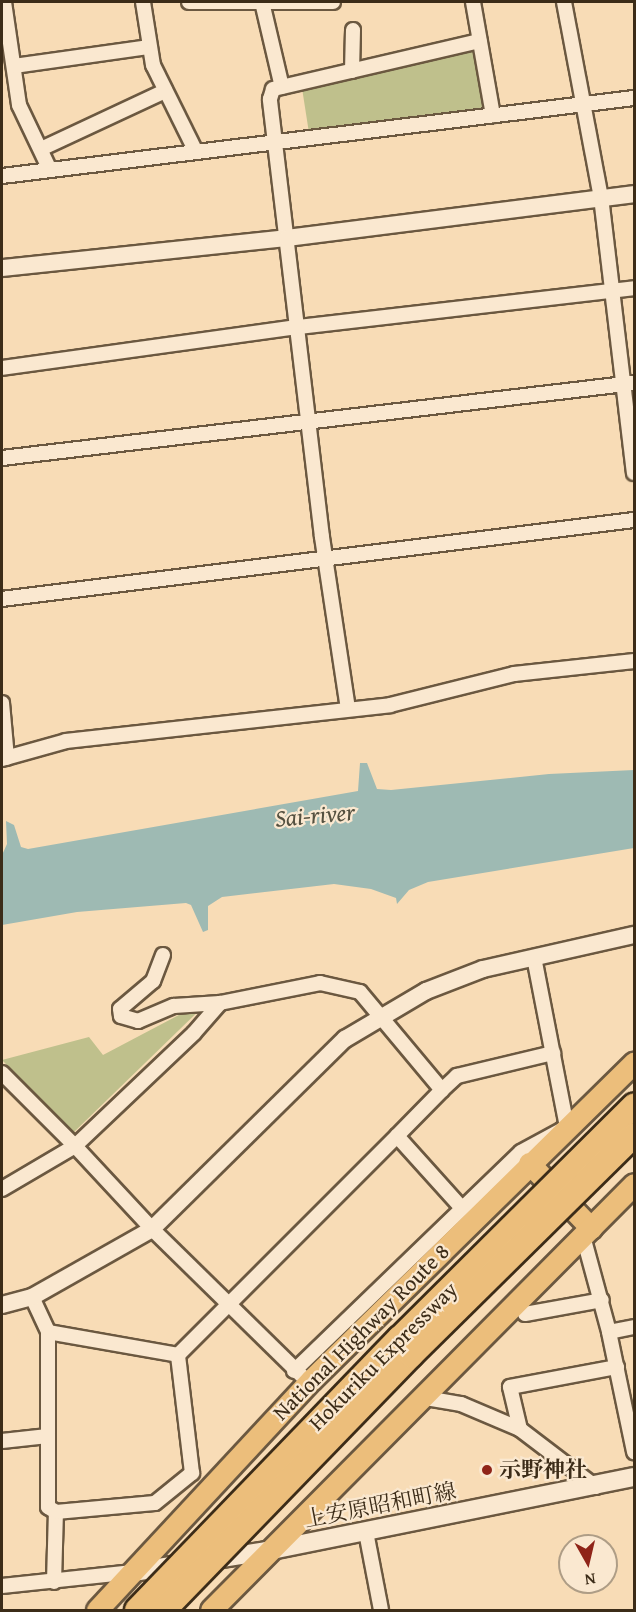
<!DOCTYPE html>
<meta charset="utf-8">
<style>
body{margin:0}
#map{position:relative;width:636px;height:1612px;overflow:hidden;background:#f8dcb6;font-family:"Gentium Book Plus","Noto Serif JP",serif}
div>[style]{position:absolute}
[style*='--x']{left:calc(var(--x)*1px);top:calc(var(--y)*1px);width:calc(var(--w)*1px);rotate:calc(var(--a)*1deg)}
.green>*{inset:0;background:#bfc08c}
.water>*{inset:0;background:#9ebab3}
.roads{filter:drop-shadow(2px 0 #6b5840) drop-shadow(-2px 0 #6b5840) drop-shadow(0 2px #6b5840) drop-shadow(0 -2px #6b5840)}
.minor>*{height:14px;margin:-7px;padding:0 7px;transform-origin:7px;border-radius:7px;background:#fae8d0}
.tertiary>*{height:16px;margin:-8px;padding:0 8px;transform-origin:8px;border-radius:8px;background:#fae8d0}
.secondary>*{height:18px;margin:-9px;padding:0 9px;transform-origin:9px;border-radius:9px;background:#fae8d0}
.trunk>*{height:21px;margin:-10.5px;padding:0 10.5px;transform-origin:10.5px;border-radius:10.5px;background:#ecbe7b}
.bridges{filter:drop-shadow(2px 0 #3c2c18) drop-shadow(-2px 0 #3c2c18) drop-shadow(0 2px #3c2c18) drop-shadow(0 -2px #3c2c18)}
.motorway-bridge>*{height:24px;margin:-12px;padding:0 12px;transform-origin:12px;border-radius:12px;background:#ecbe7b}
.dots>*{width:16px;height:16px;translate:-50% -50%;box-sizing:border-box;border:3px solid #fae8d0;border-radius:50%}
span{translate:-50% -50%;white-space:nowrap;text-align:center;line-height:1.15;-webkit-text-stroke:4.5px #fae8d0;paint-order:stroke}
.street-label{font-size:22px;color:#3c2c18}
.poi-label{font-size:22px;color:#3c2c18;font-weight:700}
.left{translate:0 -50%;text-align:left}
.water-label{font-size:24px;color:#54503f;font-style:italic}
.frame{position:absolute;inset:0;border:3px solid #3c2c18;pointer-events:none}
.north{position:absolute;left:558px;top:1534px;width:60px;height:60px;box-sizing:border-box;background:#fae8d0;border:2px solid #ae9d86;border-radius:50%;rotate:172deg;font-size:16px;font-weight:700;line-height:24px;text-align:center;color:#3c2c18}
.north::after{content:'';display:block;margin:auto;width:21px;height:27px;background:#8f2418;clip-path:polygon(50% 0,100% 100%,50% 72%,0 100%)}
</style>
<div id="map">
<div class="green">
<div style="clip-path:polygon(471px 49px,476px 54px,486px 109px,482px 113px,309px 133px,302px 88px)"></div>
<div style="clip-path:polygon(213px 997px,73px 1133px,2px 1060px,89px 1037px,103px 1055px)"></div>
</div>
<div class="water">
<div style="clip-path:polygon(360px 763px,367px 763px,377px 789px,391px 790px,549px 774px,634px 770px,634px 848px,428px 882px,409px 890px,397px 904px,396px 898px,371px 889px,334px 884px,222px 897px,208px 906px,208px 930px,203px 932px,191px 905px,186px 903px,77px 912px,2px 925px,2px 855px,7px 844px,6px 821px,14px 825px,21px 847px,28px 849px,358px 791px)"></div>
</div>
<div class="roads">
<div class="minor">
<div style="--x:4;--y:2;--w:104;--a:81.7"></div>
<div style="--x:19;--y:105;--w:72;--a:64.5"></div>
<div style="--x:143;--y:2;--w:64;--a:81"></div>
<div style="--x:153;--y:65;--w:97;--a:63.7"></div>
<div style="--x:189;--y:2;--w:144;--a:0"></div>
<div style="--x:262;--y:2;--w:87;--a:76.8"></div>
<div style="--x:473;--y:2;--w:115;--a:80"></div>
<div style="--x:564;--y:2;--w:198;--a:79.3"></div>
<div style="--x:601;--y:197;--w:278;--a:83.2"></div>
<div style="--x:14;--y:66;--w:137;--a:-8"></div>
<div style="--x:352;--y:71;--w:41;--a:-88.6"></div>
<div style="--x:43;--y:148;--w:135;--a:-25"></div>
<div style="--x:2;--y:176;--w:637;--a:-7.04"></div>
<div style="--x:2;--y:368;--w:300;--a:-7.9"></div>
<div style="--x:299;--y:327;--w:337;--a:-6.6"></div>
<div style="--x:2;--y:458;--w:636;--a:-6.77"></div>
<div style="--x:2;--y:599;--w:637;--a:-7.13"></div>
<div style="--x:2;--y:703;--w:55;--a:84.8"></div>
<div style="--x:348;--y:709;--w:174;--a:-98.6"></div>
<div style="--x:322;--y:537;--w:441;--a:-96.8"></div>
<div style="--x:270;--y:99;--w:10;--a:-73"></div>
<div style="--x:273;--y:89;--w:212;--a:-13.1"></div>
<div style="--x:2;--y:759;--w:66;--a:-15.7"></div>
<div style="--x:66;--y:741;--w:326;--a:-6.3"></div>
<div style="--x:390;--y:705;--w:128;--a:-14"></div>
<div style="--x:514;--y:674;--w:121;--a:-6.2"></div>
<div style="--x:163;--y:955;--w:28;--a:111"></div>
<div style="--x:153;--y:981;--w:43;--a:139.7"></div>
<div style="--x:120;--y:1009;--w:7;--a:82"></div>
<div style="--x:121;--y:1016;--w:18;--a:16"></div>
<div style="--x:138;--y:1021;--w:39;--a:-23"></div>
<div style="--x:174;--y:1006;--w:46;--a:-3.7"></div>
<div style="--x:2;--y:1073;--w:103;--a:45"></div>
<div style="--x:75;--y:1146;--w:164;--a:-43.5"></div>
<div style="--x:194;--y:1033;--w:40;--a:-49"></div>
<div style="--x:220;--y:1003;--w:102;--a:-11.3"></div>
<div style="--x:320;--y:983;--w:41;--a:12.7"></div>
<div style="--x:360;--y:992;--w:128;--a:50.1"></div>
<div style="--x:442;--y:1090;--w:64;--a:134.4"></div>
<div style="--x:442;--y:1090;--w:21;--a:-43"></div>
<div style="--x:457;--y:1076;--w:99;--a:-13.5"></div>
<div style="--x:2;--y:1189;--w:85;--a:-30.5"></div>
<div style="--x:75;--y:1146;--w:113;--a:47.1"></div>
<div style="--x:152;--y:1229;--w:209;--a:44.4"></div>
<div style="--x:583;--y:1236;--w:99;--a:74.8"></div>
<div style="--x:32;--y:1297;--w:38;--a:65"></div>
<div style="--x:48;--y:1332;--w:132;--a:10"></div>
<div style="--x:525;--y:1314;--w:78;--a:-10.3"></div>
<div style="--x:634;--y:1327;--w:25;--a:169"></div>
<div style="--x:609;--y:1332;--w:123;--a:78.2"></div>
<div style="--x:48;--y:1332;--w:175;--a:90"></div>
<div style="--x:48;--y:1507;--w:9;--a:32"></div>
<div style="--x:178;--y:1355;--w:310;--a:-45"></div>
<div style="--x:397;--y:1136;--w:96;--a:48"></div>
<div style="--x:294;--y:1371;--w:315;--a:-44"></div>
<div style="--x:521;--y:1152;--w:52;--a:-28.5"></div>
<div style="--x:567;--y:1127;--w:172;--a:-101"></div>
<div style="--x:420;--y:1397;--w:42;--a:9.7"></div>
<div style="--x:461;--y:1404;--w:64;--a:23"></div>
<div style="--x:2;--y:1441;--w:46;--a:-6.2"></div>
<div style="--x:596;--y:1487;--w:96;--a:-142.7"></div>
<div style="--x:520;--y:1429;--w:43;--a:-103.4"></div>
<div style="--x:510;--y:1387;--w:109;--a:-10.6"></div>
<div style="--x:366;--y:1532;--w:79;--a:79.1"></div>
<div style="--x:54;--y:1582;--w:70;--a:-88.4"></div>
<div style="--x:56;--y:1512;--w:99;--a:-5.2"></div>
<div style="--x:155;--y:1503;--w:48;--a:-39"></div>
<div style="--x:192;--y:1473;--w:119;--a:-96.8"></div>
<div style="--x:2;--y:1586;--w:132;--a:-6.1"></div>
</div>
<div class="tertiary">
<div style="--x:2;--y:268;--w:287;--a:-6"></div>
<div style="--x:287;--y:238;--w:350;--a:-7.2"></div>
<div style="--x:2;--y:1305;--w:31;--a:-15"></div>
<div style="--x:32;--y:1297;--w:138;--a:-29.5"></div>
<div style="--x:152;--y:1229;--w:271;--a:-44.6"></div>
<div style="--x:345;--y:1039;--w:94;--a:-30.7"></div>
<div style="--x:426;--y:991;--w:61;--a:-21.1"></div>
<div style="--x:483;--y:969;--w:155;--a:-12.7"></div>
</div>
<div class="secondary">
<div style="--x:133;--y:1572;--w:136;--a:-8.9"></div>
<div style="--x:267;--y:1551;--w:374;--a:-11.4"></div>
</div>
<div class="trunk">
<div style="--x:529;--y:1163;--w:90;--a:46.4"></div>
<div style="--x:97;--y:1610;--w:314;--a:-47.1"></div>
<div style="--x:311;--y:1380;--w:453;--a:-44.5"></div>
<div style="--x:211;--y:1610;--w:600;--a:-45.2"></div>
</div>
</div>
<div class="bridges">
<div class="motorway-bridge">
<div style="--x:137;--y:1610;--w:378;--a:-46"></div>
<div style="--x:400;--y:1338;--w:330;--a:-44.8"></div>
<div style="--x:164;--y:1610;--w:355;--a:-45.9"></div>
<div style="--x:411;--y:1355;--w:313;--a:-44.6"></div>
</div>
</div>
<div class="dots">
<div style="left:487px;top:1470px;background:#8f2418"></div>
</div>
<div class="street-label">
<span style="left:361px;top:1332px;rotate:-45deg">National Highway Route 8</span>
<span style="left:383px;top:1356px;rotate:-45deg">Hokuriku Expressway</span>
<span style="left:380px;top:1505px;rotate:-11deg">上安原昭和町線</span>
</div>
<div class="poi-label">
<span class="left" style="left:499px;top:1470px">示野神社</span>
</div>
<div class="water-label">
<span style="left:315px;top:815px;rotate:-5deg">Sai-river</span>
</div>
<div class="frame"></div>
<div class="north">N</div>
</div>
